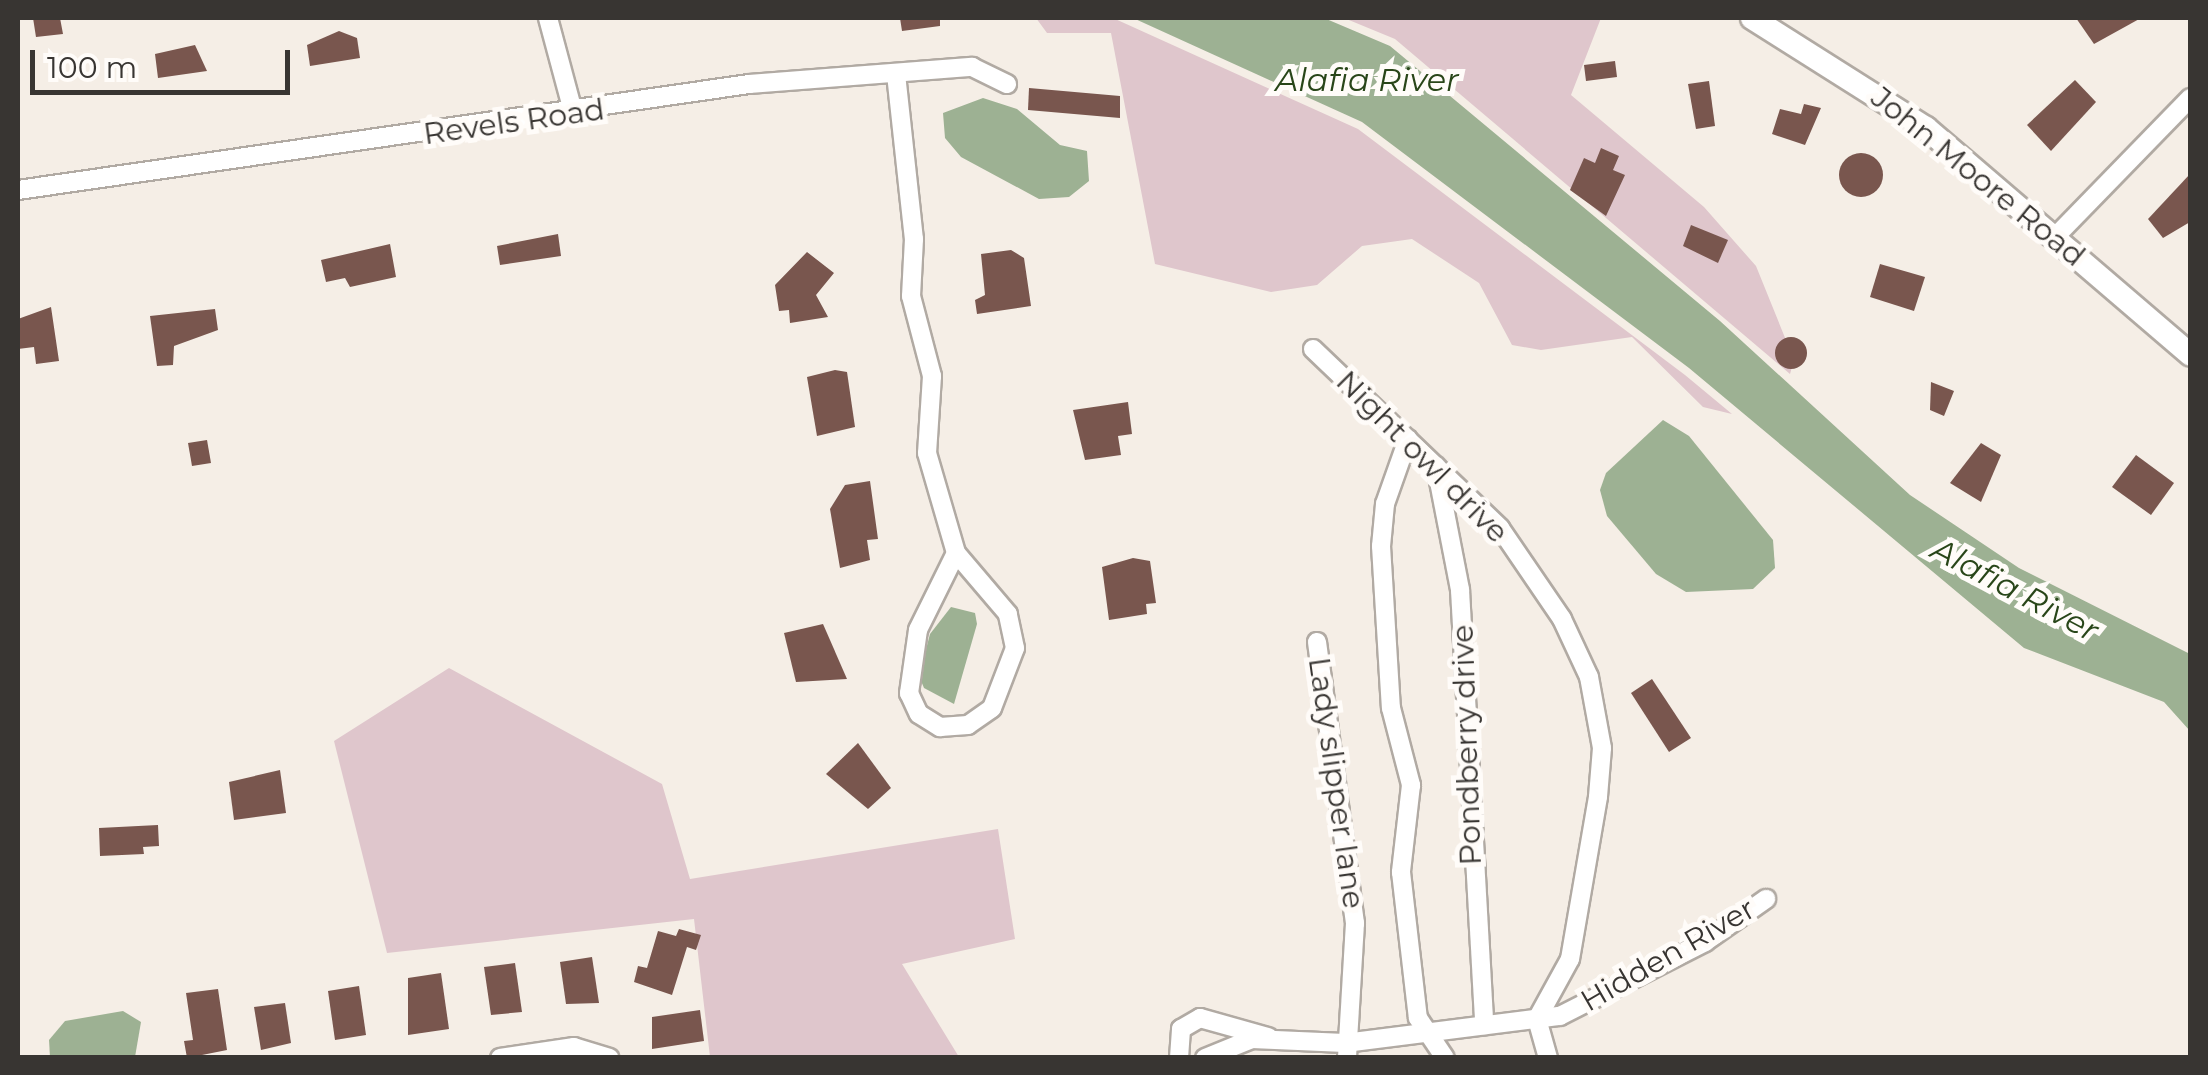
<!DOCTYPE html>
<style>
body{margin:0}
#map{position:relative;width:2208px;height:1075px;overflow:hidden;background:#f5eee6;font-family:Montserrat,sans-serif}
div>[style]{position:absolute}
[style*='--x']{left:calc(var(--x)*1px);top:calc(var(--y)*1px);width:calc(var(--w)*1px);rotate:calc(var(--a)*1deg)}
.green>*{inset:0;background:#dfc6cc}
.water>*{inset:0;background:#9db193}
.building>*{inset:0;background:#79564e}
.round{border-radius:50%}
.roads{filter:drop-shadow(2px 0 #b1aaa3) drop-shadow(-2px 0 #b1aaa3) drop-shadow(0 2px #b1aaa3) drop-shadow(0 -2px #b1aaa3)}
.minor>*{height:18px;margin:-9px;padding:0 9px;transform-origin:9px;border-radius:9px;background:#fff}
.tertiary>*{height:22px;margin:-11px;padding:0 11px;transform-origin:11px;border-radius:11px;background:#fff}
span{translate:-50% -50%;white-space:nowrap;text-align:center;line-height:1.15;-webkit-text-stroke:10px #fffcf9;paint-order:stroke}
.street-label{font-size:30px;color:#383532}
.water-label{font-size:32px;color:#294619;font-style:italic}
.frame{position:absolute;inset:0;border:20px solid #383532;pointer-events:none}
.scale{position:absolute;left:30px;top:50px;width:260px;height:45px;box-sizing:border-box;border:5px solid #383532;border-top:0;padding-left:12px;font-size:30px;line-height:35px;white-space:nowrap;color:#383532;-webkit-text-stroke:8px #fffcf9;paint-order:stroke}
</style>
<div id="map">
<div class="green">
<div style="clip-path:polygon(1036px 18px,1113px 18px,1358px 129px,1685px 375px,1732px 414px,1703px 407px,1632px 337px,1541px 350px,1512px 345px,1479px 283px,1412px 239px,1362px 246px,1317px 285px,1271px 292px,1155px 264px,1111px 33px,1047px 33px)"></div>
<div style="clip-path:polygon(1344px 18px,1601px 18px,1571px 95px,1704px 207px,1756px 266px,1794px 360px,1790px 374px,1395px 39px)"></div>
<div style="clip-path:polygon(449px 668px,662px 784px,690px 879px,998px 829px,1015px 939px,902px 964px,959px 1057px,710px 1057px,694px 919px,387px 953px,334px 741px)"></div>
</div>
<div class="water">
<div style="clip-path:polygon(1133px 18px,1324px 18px,1390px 46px,1720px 321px,1910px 495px,2019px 568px,2190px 654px,2190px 731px,2164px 702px,2024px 648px,1689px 368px,1362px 122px)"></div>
<div style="clip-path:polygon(983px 98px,1017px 109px,1060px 145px,1087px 151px,1089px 181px,1069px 197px,1039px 199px,961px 157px,945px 138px,943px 113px)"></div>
<div style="clip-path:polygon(1663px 420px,1689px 436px,1773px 540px,1775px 568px,1753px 589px,1686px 592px,1656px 574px,1607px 516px,1600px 490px,1606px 473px)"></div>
<div style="clip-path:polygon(951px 607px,975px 613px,977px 624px,954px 704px,924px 688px,919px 676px,930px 634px)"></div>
<div style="clip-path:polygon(123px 1011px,141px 1022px,135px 1057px,50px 1057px,49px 1040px,65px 1021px)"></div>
</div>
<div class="building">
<div style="clip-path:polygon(33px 18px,60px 18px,63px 34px,36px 37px)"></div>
<div style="clip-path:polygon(900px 18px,940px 18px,940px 26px,902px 31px)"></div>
<div style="clip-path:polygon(2076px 18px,2141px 18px,2094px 44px)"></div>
<div style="clip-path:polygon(339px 31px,357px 38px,360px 58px,310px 66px,307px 45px)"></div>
<div style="clip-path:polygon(195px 45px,207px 71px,158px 78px,155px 54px)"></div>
<div style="clip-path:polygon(1615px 61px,1617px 77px,1586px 81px,1584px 65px)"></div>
<div style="clip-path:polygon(2075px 80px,2096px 102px,2051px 151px,2027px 125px)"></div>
<div style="clip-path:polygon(1709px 81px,1715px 126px,1696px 129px,1688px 84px)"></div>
<div style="clip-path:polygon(1029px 88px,1120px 96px,1120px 118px,1028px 110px)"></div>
<div style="clip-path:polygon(1804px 104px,1821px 108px,1805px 145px,1772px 134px,1780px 109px,1801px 114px)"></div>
<div style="clip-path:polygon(1601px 148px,1619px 156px,1613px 170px,1625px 175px,1606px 216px,1570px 190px,1584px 158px,1595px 163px)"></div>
<div class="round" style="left:1839px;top:153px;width:44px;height:44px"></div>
<div style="clip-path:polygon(2190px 174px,2190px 222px,2163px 238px,2148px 219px)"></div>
<div style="clip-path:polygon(1691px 225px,1728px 240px,1718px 263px,1683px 246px)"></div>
<div style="clip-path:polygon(558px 234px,561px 256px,500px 265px,497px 246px)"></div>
<div style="clip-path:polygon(390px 244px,396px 277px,350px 287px,345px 278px,326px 282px,321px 260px)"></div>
<div style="clip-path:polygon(1011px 250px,1024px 258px,1031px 306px,977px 314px,975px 300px,985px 295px,981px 254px)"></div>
<div style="clip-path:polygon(807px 252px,834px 273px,816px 295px,828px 317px,790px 323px,789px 310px,779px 311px,775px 285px)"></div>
<div style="clip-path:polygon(1880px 264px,1925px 277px,1914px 311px,1870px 297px)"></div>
<div style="clip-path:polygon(51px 307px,59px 361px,36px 364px,34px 347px,18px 349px,18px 319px)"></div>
<div style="clip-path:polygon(215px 309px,218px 330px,174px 346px,173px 365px,157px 366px,150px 316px)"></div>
<div class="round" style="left:1775px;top:337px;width:32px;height:32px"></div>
<div style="clip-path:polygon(835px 370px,847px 372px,855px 427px,817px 436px,807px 377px)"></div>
<div style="clip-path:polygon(1931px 382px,1954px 391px,1944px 416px,1930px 410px)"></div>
<div style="clip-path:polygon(1128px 402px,1132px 434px,1118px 436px,1121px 455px,1085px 460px,1073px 410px)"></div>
<div style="clip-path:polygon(207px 440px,211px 463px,192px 466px,188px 443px)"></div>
<div style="clip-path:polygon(1981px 443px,2001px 455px,1981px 502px,1950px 483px)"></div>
<div style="clip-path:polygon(2136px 455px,2174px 483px,2151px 515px,2112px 487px)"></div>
<div style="clip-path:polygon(870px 481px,878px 539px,867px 540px,870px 560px,840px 568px,830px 509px,845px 485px)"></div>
<div style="clip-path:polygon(1133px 558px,1150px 561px,1156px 603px,1146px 604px,1147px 614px,1109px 620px,1102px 567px)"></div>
<div style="clip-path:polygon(823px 624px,847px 679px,796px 682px,784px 633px)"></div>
<div style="clip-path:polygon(1652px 679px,1691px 738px,1669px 752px,1631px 693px)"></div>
<div style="clip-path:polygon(858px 743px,891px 788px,868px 809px,826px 774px)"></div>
<div style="clip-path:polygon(280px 770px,286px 813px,234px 820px,229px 782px)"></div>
<div style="clip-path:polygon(158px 825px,159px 846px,143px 847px,144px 854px,100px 856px,99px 828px)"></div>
<div style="clip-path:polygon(679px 929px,701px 935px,696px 950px,687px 947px,672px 995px,634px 982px,638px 966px,647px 968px,658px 931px,676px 936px)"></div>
<div style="clip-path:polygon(592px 957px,599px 1003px,566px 1004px,560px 962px)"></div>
<div style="clip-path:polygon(515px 963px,522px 1012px,491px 1015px,484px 967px)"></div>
<div style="clip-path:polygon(441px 973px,449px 1029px,408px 1035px,408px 978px)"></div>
<div style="clip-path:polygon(359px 986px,366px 1035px,335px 1040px,328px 991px)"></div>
<div style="clip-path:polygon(218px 989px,227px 1050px,187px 1058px,184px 1041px,193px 1040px,186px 993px)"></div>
<div style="clip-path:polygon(285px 1003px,291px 1043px,261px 1050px,254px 1007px)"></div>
<div style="clip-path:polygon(700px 1010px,704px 1041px,652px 1049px,652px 1017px)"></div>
</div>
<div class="roads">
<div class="minor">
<div style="--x:548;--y:18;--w:100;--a:75"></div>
<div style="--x:896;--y:74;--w:166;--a:83.8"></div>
<div style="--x:914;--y:239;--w:57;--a:93"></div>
<div style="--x:911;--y:296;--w:83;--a:75.3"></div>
<div style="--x:932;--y:376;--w:77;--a:93.7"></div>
<div style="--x:927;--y:453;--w:104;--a:73.8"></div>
<div style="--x:956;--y:553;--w:86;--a:116.3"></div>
<div style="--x:918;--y:630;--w:64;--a:98.1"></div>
<div style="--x:909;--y:693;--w:23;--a:65"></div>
<div style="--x:919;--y:714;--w:25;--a:32"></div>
<div style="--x:940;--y:727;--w:28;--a:-4"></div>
<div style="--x:968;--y:725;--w:29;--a:-35"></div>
<div style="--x:992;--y:708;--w:64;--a:-69"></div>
<div style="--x:1015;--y:648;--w:35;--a:-102"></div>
<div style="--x:1008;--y:614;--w:80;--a:-130.4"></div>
<div style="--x:18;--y:190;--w:739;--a:-8.25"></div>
<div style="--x:749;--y:84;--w:224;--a:-4.4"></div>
<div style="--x:972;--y:67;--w:39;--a:26"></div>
<div style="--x:2055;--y:237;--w:194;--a:-45.8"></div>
<div style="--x:1313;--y:349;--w:259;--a:43.7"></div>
<div style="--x:1500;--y:528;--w:110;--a:55.7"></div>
<div style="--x:1562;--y:619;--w:64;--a:65"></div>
<div style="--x:1589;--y:677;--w:72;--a:79.6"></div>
<div style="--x:1602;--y:748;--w:49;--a:94.7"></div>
<div style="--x:1598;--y:797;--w:164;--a:99.8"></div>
<div style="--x:1570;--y:959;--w:68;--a:118.8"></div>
<div style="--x:1537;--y:1019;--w:41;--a:74.2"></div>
<div style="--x:1408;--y:439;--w:69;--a:109.5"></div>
<div style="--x:1385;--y:504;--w:42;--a:95.4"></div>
<div style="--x:1381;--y:546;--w:162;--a:86.5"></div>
<div style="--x:1391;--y:708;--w:80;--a:75.4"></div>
<div style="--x:1411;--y:785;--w:88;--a:96.6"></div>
<div style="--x:1401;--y:872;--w:147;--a:83.4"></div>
<div style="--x:1418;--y:1018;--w:48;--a:56"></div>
<div style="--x:1436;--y:466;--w:126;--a:79"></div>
<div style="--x:1460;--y:590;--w:436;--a:86.8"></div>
<div style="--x:1317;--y:642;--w:284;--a:82.3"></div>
<div style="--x:1355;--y:923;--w:135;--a:93.4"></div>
<div style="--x:500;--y:1058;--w:75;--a:-8.5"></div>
<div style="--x:574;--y:1047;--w:37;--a:17"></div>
<div style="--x:1179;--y:1058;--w:29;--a:-86"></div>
<div style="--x:1181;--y:1029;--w:22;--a:-30"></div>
<div style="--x:1200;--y:1018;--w:71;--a:15.6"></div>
<div style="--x:1205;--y:1058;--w:51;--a:-22"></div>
<div style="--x:1252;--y:1039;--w:93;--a:2.5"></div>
<div style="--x:1345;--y:1043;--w:217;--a:-7.2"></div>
<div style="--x:1560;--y:1016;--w:163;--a:-27"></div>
<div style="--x:1705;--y:942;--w:75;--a:-35.2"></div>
</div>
<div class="tertiary">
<div style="--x:1752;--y:18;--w:206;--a:32.3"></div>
<div style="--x:1926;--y:128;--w:348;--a:40.6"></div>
</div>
</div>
<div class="street-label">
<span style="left:514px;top:122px;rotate:-8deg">Revels Road</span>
<span style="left:1978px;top:177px;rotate:39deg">John Moore Road</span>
<span style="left:1422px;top:457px;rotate:45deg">Night owl drive</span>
<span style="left:1467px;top:745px;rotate:-92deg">Pondberry drive</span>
<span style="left:1336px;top:783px;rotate:82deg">Lady slipper lane</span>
<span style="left:1668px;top:955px;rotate:-30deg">Hidden River</span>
</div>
<div class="water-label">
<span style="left:1367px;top:80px">Alafia River</span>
<span style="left:2015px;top:590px;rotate:28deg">Alafia River</span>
</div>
<div class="frame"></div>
<div class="scale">100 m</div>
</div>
